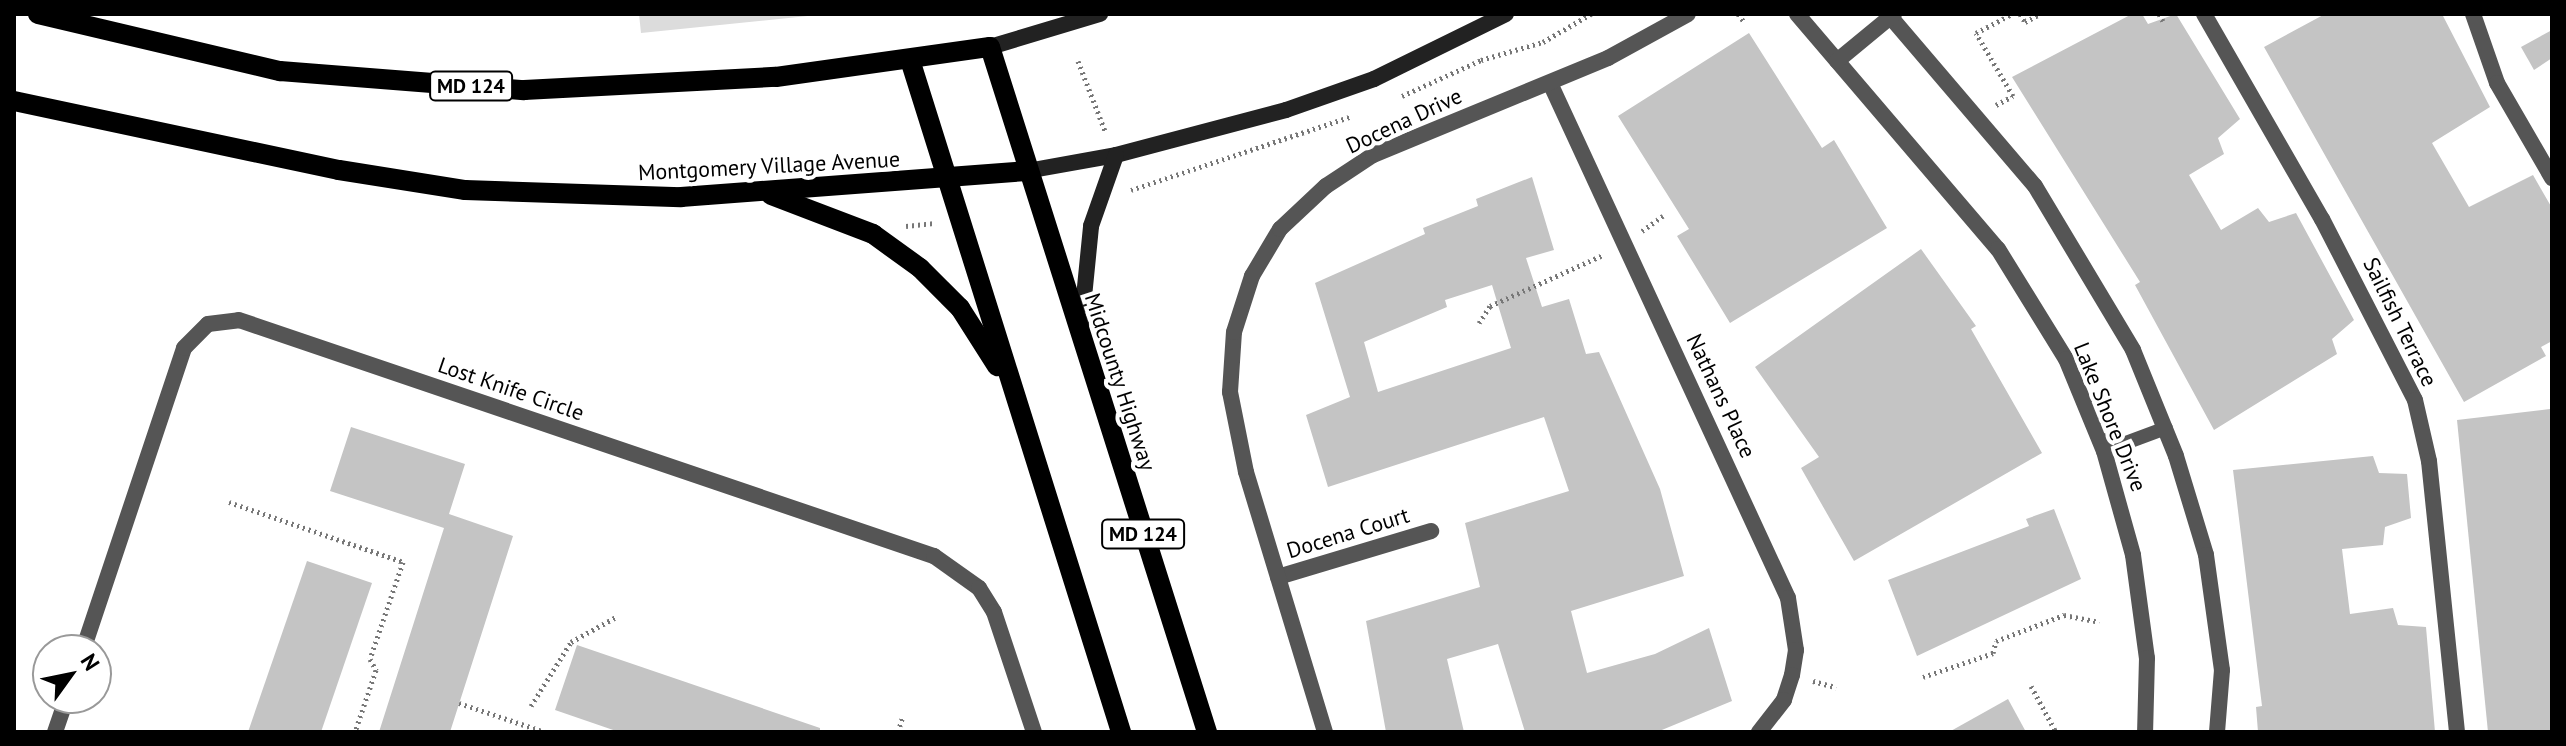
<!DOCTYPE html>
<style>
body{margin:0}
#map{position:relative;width:2566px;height:746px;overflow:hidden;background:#fff;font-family:"PT Sans",sans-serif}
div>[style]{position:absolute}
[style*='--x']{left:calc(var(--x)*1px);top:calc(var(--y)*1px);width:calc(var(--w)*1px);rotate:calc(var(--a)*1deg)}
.green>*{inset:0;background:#dcdcdc}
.building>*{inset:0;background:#c4c4c4}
.path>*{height:5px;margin-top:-2.5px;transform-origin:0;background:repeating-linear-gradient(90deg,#777 0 2px,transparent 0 6px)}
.service>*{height:14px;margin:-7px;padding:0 7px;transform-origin:7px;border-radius:7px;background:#555}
.minor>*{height:16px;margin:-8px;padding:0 8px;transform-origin:8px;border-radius:8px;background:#555}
.secondary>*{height:16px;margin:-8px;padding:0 8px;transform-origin:8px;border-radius:8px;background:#222}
.primary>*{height:20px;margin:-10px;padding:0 10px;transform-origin:10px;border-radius:10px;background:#000}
span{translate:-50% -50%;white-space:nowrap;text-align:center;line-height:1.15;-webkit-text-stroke:8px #fff;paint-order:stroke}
.shield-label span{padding:2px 6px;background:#fff;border:2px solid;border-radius:6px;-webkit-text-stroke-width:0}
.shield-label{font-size:20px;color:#000;font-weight:700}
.street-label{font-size:22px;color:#000}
.frame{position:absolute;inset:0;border:16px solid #000;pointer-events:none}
.north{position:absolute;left:32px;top:634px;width:80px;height:80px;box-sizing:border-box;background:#fff;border:2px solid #999;border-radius:50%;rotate:57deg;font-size:22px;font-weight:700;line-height:32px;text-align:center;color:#000}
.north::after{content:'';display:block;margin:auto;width:28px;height:36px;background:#000;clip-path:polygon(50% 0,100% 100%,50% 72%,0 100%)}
</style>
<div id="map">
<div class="green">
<div style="clip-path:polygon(639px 14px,827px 14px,641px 33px)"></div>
</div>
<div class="building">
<div style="clip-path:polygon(2132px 14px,2142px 14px,2148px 24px,2176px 14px,2240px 119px,2218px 138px,2224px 154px,2189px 175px,2221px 230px,2258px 208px,2269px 222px,2296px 213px,2354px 320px,2332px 339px,2337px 354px,2214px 430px,2135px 285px,2140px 282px,2012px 77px)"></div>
<div style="clip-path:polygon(2325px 14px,2442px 14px,2490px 107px,2432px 143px,2469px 207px,2533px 175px,2552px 208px,2552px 341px,2541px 347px,2546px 356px,2464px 402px,2264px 47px)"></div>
<div style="clip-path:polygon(2552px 30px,2552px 58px,2534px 70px,2521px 47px)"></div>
<div style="clip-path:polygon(1749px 33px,1822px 148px,1834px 140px,1887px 228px,1730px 323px,1677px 236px,1689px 229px,1618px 116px)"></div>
<div style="clip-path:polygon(evenodd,1532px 177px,1554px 250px,1526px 258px,1542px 307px,1569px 299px,1586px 354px,1599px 352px,1660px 489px,1684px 576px,1571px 611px,1587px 673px,1655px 654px,1709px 628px,1732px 701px,1657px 732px,1525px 732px,1498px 644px,1447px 659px,1464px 732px,1386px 732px,1366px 621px,1480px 587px,1465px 523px,1569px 491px,1544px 417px,1328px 487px,1306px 415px,1350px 397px,1315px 283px,1425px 234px,1423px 228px,1478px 206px,1476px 199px,1532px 177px,1492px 285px,1511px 348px,1378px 392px,1364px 342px,1447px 307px,1445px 300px,1492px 285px)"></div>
<div style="clip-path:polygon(1921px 249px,1976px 326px,1971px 329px,2042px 453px,1854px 561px,1801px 468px,1819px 457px,1755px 367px)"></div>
<div style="clip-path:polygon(2550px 409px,2552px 732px,2488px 732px,2457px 420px)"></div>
<div style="clip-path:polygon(351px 427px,465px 464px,449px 514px,513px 536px,450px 732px,379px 732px,444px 528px,330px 491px)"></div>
<div style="clip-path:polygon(2373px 456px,2379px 473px,2407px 474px,2411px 518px,2385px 527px,2383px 545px,2342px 549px,2350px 614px,2393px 608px,2398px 625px,2426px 627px,2435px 732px,2258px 732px,2256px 707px,2262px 706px,2233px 470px)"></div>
<div style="clip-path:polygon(2054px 509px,2081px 579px,1917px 656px,1888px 580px,2029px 526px,2026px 519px)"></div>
<div style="clip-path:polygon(307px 561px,372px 583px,321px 732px,248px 732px)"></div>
<div style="clip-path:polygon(577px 645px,820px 728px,820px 732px,619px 732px,555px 710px)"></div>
<div style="clip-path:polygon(2008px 699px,2026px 732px,1949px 732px)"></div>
</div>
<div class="path">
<div style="--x:1738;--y:14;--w:11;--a:52"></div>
<div style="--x:2020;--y:14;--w:9;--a:58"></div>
<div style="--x:2025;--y:22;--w:17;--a:-28"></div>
<div style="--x:2159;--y:14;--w:8;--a:60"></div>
<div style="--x:1078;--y:61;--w:75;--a:68.9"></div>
<div style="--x:1402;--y:96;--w:87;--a:-24.5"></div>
<div style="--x:1481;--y:60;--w:65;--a:-16.2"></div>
<div style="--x:1543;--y:42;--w:56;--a:-30.3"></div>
<div style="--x:1996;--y:105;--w:19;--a:-28"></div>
<div style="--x:2013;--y:96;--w:73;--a:-120.4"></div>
<div style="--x:1976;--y:33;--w:41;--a:-27.8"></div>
<div style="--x:1131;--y:190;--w:233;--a:-18.5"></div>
<div style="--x:906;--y:226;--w:30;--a:-6"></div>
<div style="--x:1642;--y:231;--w:26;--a:-36"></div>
<div style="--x:1479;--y:323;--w:20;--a:-57"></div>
<div style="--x:1490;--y:306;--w:124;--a:-24.3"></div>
<div style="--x:229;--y:502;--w:184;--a:19"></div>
<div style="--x:403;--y:562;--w:102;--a:108.8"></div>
<div style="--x:370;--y:659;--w:13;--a:61"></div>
<div style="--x:376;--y:670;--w:65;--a:108.7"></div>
<div style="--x:1923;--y:677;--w:74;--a:-18.9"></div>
<div style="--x:1993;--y:653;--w:12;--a:-76"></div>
<div style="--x:1996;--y:641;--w:73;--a:-20.9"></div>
<div style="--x:2064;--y:615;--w:36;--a:11"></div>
<div style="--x:1813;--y:681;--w:24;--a:15"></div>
<div style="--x:2031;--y:686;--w:52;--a:61.5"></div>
<div style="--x:459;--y:703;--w:91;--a:18.6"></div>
<div style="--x:531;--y:706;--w:75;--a:-58"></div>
<div style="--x:571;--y:642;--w:51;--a:-29.1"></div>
<div style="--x:898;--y:732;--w:17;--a:-73"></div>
</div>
<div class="service">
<div style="--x:2104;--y:451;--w:66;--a:-20.4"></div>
</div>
<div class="minor">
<div style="--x:1797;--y:14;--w:309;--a:49.5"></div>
<div style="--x:1998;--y:249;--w:129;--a:58.3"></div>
<div style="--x:2066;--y:359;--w:100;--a:67.6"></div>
<div style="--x:2104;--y:451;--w:108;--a:74.4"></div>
<div style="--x:2133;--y:555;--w:104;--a:82.3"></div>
<div style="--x:2147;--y:658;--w:74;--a:91.5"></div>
<div style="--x:1888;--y:14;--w:226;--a:49.5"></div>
<div style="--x:2035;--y:186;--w:191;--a:59.1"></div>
<div style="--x:2133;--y:350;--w:114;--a:67.9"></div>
<div style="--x:2176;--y:456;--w:103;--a:73.1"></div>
<div style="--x:2206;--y:555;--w:116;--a:82.1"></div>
<div style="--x:2222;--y:670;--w:62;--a:94.6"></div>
<div style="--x:2204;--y:14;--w:237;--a:60.1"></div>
<div style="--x:2322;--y:219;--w:203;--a:62.8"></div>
<div style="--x:2415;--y:400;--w:63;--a:77.1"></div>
<div style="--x:2429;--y:461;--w:272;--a:84.1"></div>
<div style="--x:2473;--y:14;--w:73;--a:70.8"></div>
<div style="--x:2497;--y:83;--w:110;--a:59.9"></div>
<div style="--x:1837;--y:61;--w:74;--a:-39.5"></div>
<div style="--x:1550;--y:83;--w:567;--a:65.2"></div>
<div style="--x:1788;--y:598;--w:53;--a:81.3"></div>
<div style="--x:1796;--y:650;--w:25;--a:99"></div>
<div style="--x:1792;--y:675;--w:26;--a:108"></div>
<div style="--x:1784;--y:700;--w:41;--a:128"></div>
<div style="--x:1278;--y:577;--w:160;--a:-16.7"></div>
<div style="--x:83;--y:650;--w:318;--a:-71.5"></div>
<div style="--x:184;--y:348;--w:34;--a:-45"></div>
<div style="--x:208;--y:324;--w:31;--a:-7"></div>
<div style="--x:239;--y:320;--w:734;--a:18.76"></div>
<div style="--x:934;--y:556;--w:55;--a:35.4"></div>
<div style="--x:979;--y:588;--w:28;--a:58"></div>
<div style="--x:994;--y:612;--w:126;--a:71.6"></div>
<div style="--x:55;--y:732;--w:36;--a:-71"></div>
<div style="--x:1325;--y:732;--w:272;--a:-106.9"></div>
<div style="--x:1246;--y:472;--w:82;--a:-101.3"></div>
<div style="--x:1230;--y:392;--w:60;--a:-86.2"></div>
<div style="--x:1234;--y:332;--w:59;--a:-72.2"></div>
<div style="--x:1252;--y:276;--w:55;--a:-59.2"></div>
<div style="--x:1280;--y:229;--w:63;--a:-43.1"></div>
<div style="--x:1326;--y:186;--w:56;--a:-33.4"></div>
<div style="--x:1373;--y:155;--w:254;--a:-22.4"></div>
<div style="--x:1608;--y:58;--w:91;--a:-28.8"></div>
</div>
<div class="secondary">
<div style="--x:990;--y:47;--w:115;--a:-16.7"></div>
<div style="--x:1027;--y:171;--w:90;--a:-10.2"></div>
<div style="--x:1116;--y:155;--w:176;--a:-14.8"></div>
<div style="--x:1286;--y:110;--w:93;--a:-19.4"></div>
<div style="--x:1374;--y:79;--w:147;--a:-26.2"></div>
<div style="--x:1081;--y:327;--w:101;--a:-84.3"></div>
<div style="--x:1091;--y:226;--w:75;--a:-70.6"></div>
</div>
<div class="primary">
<div style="--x:38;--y:14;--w:249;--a:13.3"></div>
<div style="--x:280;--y:71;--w:245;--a:4.5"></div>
<div style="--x:524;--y:90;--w:252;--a:-3"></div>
<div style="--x:776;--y:77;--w:216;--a:-8"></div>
<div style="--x:990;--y:47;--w:719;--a:72.42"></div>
<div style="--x:911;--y:63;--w:701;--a:72.57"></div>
<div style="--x:14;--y:101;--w:332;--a:12"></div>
<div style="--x:339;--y:170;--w:128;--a:9"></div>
<div style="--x:465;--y:190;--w:216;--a:1.9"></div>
<div style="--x:681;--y:197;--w:347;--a:-4.3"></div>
<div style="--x:771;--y:195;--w:109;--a:20.9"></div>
<div style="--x:873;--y:234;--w:58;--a:35.9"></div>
<div style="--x:920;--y:268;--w:57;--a:45"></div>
<div style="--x:960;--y:308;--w:69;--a:57.5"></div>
</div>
<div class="shield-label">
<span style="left:471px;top:86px">MD 124</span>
<span style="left:1143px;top:534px">MD 124</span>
</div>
<div class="street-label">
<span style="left:1404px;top:121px;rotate:-25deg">Docena Drive</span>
<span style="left:769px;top:166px;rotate:-3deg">Montgomery Village Avenue</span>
<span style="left:2400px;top:322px;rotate:64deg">Sailfish Terrace</span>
<span style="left:1120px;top:382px;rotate:72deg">Midcounty Highway</span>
<span style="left:511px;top:389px;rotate:19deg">Lost Knife Circle</span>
<span style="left:1721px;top:396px;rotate:65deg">Nathans Place</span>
<span style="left:2110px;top:417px;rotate:68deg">Lake Shore Drive</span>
<span style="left:1348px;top:533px;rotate:-17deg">Docena Court</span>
</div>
<div class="frame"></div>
<div class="north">N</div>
</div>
